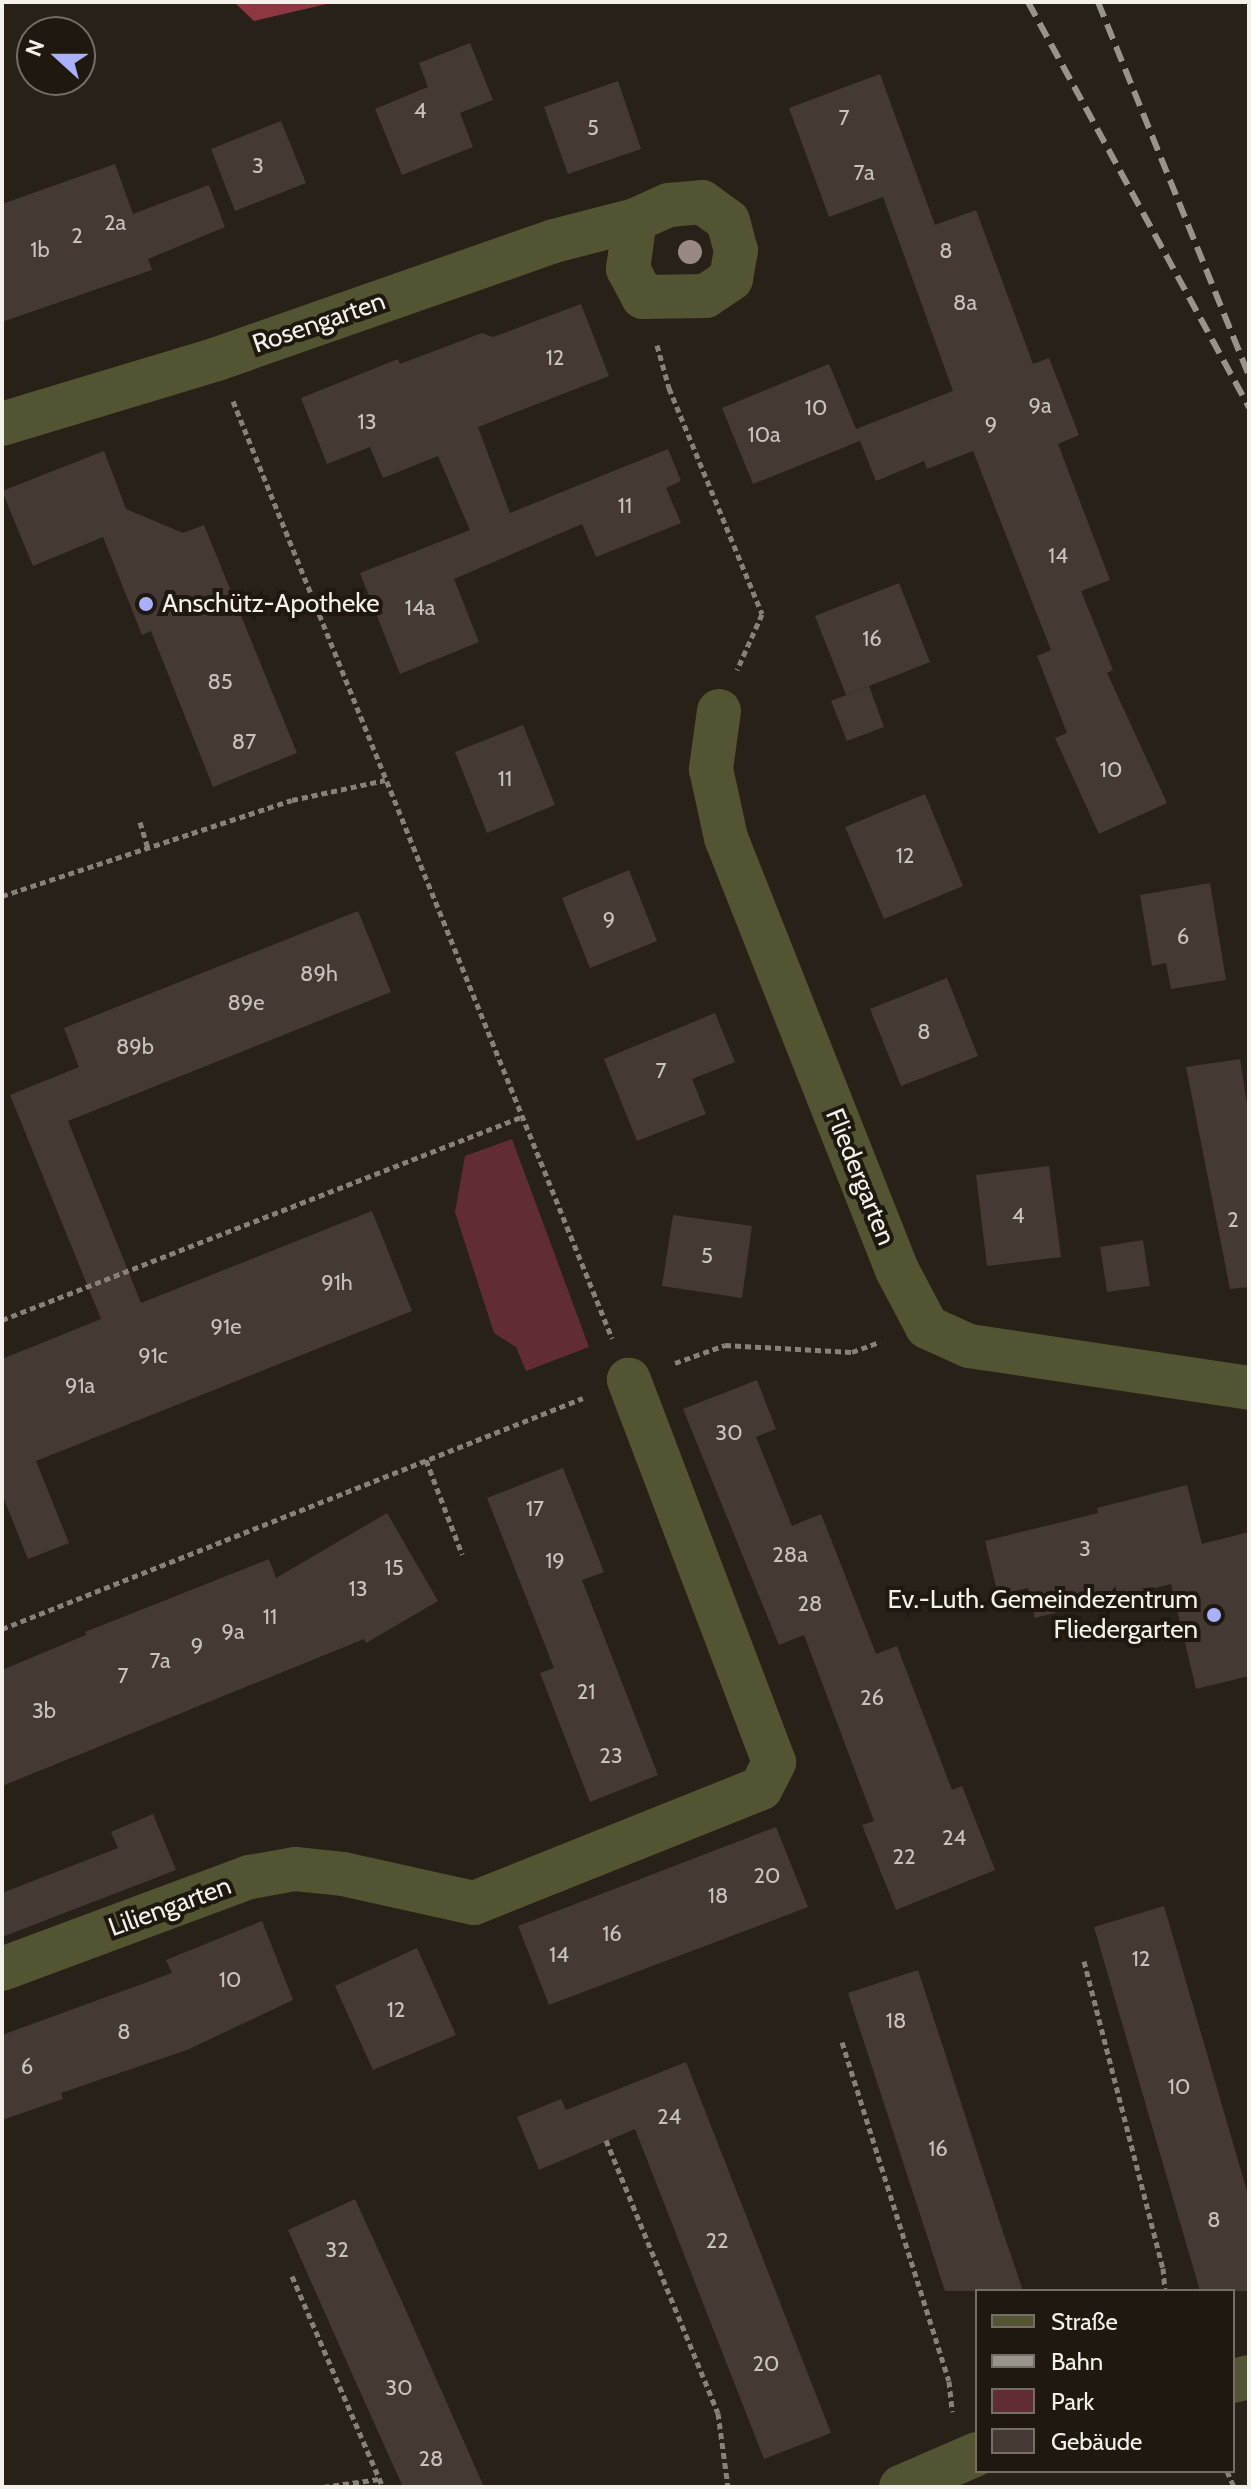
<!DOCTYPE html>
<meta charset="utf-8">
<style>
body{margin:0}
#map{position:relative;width:1251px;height:2489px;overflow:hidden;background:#272118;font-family:Cabin,sans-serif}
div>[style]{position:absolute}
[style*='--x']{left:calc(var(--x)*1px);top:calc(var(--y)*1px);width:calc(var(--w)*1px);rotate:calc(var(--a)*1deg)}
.green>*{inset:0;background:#622d32}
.forest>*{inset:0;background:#8d3742}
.building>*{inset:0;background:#453934}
.path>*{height:5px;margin-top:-2.5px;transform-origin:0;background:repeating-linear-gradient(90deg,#87817a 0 6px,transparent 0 10px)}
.minor>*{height:44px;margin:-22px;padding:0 22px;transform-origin:22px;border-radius:22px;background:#535431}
.rail>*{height:6px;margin-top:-3px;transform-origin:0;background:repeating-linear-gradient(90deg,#98948c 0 16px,transparent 0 24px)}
.trees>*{width:24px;height:24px;margin:-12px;border-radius:50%;background:#998884}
.dots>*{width:22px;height:22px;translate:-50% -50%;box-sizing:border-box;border:4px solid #1e180f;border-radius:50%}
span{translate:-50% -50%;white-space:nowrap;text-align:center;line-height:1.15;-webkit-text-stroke:8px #1e180f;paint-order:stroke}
.number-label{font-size:22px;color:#c8c2bc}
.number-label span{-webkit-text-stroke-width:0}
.street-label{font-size:26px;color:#f4f0ea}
.poi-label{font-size:26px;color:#f4f0ea}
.left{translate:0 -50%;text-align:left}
.right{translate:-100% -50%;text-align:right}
.frame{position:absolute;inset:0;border:4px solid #f4f0ea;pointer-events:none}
.legend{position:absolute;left:975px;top:2289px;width:260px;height:184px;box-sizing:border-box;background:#1e180f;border:2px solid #746e67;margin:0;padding:10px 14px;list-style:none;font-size:24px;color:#f4f0ea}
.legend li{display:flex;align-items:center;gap:16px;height:40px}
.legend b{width:40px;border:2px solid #746e67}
.north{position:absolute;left:16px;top:16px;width:80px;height:80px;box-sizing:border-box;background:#1e180f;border:2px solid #746e67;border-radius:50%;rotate:291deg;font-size:22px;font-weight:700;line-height:32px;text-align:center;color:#f4f0ea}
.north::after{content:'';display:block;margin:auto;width:28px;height:36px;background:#aab0fb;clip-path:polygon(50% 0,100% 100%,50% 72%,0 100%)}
</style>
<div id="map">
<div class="green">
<div style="clip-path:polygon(512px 1139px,589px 1347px,526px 1371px,516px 1347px,494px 1333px,455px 1212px,465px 1156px)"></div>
</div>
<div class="forest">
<div style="clip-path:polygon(234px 2px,335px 2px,254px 21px)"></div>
</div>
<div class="building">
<div style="clip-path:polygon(470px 43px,493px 100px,460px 113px,473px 147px,402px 175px,375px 109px,428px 87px,419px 63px)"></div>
<div style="clip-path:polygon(880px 74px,935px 225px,976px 210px,1033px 364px,1049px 358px,1079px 435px,1058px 444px,1110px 580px,1081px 591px,1113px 670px,1107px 673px,1167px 803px,1099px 834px,1055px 738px,1067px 733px,1037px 656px,1051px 650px,973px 451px,927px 469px,924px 461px,876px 481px,860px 441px,753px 484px,722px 408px,829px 364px,856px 429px,953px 391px,883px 197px,829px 217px,789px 108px)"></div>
<div style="clip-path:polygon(618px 81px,641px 149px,568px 174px,544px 107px)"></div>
<div style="clip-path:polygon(281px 121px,306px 183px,235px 211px,211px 149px)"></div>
<div style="clip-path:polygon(115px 164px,133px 214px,209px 185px,225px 227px,148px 259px,152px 270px,2px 322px,2px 204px)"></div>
<div style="clip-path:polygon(581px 304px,609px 376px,478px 427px,510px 513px,668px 449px,681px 481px,666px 488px,681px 523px,596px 557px,582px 524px,454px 579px,479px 642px,400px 674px,360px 573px,470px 530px,438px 456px,383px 478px,370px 447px,327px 464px,301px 398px,398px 359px,400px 364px,482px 333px,493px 337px)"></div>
<div style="clip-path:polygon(104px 451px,126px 509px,183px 533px,204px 525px,297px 753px,213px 787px,151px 631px,142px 635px,103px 537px,33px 566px,2px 491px)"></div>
<div style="clip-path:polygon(899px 583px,930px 662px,846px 695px,815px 616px)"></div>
<div style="clip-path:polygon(869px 686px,884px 727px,847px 741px,831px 701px)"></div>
<div style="clip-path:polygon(523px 725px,555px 805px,487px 833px,455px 752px)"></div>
<div style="clip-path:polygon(925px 794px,963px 886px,884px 919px,845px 827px)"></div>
<div style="clip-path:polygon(629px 870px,657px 941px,590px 968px,562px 898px)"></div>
<div style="clip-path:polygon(1210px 883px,1226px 980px,1171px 989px,1166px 963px,1152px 966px,1140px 895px)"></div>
<div style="clip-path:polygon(358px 911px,391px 992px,68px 1121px,141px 1303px,372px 1211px,412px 1311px,36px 1461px,69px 1543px,28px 1559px,2px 1494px,2px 1359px,101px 1319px,10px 1095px,79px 1067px,64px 1028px)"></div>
<div style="clip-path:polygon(947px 978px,978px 1056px,901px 1086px,870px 1009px)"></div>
<div style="clip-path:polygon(715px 1013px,735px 1062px,692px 1079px,706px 1114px,637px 1141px,604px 1059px)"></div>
<div style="clip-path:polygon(1240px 1059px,1249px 1117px,1249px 1287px,1230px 1289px,1186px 1067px)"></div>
<div style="clip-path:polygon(1049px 1166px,1061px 1257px,987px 1266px,976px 1175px)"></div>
<div style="clip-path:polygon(673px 1215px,752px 1226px,742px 1298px,662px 1286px)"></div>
<div style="clip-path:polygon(1143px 1240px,1150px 1286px,1107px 1292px,1100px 1247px)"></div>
<div style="clip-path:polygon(757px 1380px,776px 1429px,756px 1437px,792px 1526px,821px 1514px,876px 1654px,897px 1646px,952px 1790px,962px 1786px,995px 1870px,896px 1910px,862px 1825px,874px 1821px,804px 1635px,779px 1645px,683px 1409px)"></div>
<div style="clip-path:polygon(563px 1468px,604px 1572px,582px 1580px,658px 1775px,590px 1802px,540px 1673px,554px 1668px,487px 1498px)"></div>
<div style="clip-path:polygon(1187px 1485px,1202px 1544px,1249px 1532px,1249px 1676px,1196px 1689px,1171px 1584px,1035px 1618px,1028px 1588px,998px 1595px,985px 1541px,1098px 1513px,1097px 1508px)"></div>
<div style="clip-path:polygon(387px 1513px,438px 1601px,366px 1643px,364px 1639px,2px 1786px,2px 1670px,86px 1635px,85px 1632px,269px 1559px,276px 1578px)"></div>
<div style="clip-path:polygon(153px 1814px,176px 1870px,2px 1937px,2px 1893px,118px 1848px,111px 1832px)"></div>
<div style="clip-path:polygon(776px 1827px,808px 1907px,549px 2005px,518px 1926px)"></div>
<div style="clip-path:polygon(1164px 1906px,1249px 2198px,1249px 2291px,1200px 2291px,1094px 1927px)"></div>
<div style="clip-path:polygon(262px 1921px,293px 2000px,187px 2050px,61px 2093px,63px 2099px,2px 2120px,2px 2035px,172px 1973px,166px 1960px)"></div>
<div style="clip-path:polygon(417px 1948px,456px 2035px,373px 2070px,335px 1986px)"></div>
<div style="clip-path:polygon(918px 1970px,1001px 2226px,1023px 2291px,945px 2291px,848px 1993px)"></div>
<div style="clip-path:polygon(686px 2062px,831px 2433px,764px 2459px,635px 2129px,539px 2170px,517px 2117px,561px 2099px,566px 2110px)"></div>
<div style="clip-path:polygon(355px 2199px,403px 2304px,484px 2487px,403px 2487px,349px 2367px,288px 2230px)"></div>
</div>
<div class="path">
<div style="--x:657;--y:345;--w:45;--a:74.4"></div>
<div style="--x:669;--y:388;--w:244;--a:67.6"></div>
<div style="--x:762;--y:614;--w:61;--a:114.1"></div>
<div style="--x:233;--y:401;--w:1011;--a:67.98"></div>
<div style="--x:140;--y:822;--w:27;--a:73"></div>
<div style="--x:2;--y:896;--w:305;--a:-18.3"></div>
<div style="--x:292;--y:800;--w:95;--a:-12.1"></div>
<div style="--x:2;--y:1320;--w:557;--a:-21.36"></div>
<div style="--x:675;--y:1363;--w:53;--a:-19.8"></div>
<div style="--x:725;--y:1345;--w:127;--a:3.2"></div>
<div style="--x:852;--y:1352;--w:30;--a:-20"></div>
<div style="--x:426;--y:1460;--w:101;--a:69"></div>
<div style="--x:2;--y:1629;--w:625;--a:-21.68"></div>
<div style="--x:1084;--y:1961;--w:317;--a:75.6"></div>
<div style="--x:1163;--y:2268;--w:23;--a:85"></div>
<div style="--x:842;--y:2042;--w:355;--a:72.5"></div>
<div style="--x:949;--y:2381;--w:31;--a:84"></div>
<div style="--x:606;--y:2140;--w:295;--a:67.7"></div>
<div style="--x:718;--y:2413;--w:75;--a:82.3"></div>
<div style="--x:292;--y:2276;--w:230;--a:66.7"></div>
<div style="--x:1227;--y:2471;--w:17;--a:66"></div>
<div style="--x:323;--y:2487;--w:57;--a:-8.1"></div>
</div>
<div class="minor">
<div style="--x:2;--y:424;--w:225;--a:-16.8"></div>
<div style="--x:217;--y:359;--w:357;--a:-19.3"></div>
<div style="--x:554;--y:241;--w:84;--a:-14.5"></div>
<div style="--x:635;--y:220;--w:37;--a:-24"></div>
<div style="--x:669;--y:205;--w:33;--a:-5"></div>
<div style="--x:702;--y:202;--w:32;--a:36"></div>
<div style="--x:728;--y:221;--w:30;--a:75"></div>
<div style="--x:736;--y:250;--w:29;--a:100"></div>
<div style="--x:731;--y:279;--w:30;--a:146"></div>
<div style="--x:706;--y:296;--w:63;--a:179.1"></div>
<div style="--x:643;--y:297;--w:32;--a:-118"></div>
<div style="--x:628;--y:269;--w:49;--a:-81.9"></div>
<div style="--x:719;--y:711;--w:59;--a:97.9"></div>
<div style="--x:711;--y:769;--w:71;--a:77.7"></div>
<div style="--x:726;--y:838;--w:465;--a:68.4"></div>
<div style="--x:897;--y:1270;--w:64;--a:62.2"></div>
<div style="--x:927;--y:1327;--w:46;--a:24.3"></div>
<div style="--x:969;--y:1346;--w:283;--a:8.5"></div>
<div style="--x:2;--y:1969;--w:265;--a:-20.4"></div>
<div style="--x:250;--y:1877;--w:46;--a:-10.1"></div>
<div style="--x:295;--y:1869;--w:48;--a:5.9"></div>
<div style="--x:343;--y:1874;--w:134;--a:12.5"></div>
<div style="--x:474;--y:1903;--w:309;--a:-21.8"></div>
<div style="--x:761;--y:1788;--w:29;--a:-63"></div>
<div style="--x:774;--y:1762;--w:409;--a:-110.8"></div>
<div style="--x:1233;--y:2381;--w:16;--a:-14"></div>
<div style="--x:901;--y:2487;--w:83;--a:-23.5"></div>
</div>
<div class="rail">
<div style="--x:1028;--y:2;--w:462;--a:61.4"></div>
<div style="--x:1098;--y:2;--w:403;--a:68"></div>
</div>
<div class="trees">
<div style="left:690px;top:252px"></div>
</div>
<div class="dots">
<div style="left:146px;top:604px;background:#aab0fb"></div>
<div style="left:1214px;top:1615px;background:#aab0fb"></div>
</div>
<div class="number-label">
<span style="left:420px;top:111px">4</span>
<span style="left:844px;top:118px">7</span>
<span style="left:593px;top:128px">5</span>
<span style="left:258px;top:166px">3</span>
<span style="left:864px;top:173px">7a</span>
<span style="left:115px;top:223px">2a</span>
<span style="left:77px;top:236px">2</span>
<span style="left:40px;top:250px">1b</span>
<span style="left:946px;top:251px">8</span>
<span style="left:965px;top:303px">8a</span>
<span style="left:555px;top:358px">12</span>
<span style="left:1040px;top:406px">9a</span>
<span style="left:816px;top:408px">10</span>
<span style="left:367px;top:422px">13</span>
<span style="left:991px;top:425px">9</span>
<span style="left:764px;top:435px">10a</span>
<span style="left:625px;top:506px">11</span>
<span style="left:1058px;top:556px">14</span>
<span style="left:420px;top:608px">14a</span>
<span style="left:872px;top:639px">16</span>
<span style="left:220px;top:682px">85</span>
<span style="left:244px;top:742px">87</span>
<span style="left:1111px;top:770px">10</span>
<span style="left:505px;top:779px">11</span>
<span style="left:905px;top:856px">12</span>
<span style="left:609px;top:920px">9</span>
<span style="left:1183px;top:937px">6</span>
<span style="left:319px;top:974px">89h</span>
<span style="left:246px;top:1003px">89e</span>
<span style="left:924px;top:1032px">8</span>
<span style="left:135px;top:1047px">89b</span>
<span style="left:661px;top:1071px">7</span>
<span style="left:1018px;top:1216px">4</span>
<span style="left:1233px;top:1220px">2</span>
<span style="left:707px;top:1256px">5</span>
<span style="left:337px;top:1283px">91h</span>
<span style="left:226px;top:1327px">91e</span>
<span style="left:153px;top:1356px">91c</span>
<span style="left:80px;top:1386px">91a</span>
<span style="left:729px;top:1433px">30</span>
<span style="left:535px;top:1509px">17</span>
<span style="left:1085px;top:1549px">3</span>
<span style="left:790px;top:1555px">28a</span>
<span style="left:555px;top:1561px">19</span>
<span style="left:394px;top:1568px">15</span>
<span style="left:358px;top:1589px">13</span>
<span style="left:810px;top:1604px">28</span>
<span style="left:270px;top:1617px">11</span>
<span style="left:233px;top:1632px">9a</span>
<span style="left:197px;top:1646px">9</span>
<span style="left:160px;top:1661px">7a</span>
<span style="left:123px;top:1676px">7</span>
<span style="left:586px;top:1692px">21</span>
<span style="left:872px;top:1698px">26</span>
<span style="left:44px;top:1711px">3b</span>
<span style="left:611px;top:1756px">23</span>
<span style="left:954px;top:1838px">24</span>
<span style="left:904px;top:1857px">22</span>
<span style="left:767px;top:1876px">20</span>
<span style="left:718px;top:1896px">18</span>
<span style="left:612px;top:1934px">16</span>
<span style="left:559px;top:1955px">14</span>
<span style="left:1141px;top:1959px">12</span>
<span style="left:230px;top:1980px">10</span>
<span style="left:396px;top:2010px">12</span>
<span style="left:896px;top:2021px">18</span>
<span style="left:124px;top:2032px">8</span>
<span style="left:27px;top:2067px">6</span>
<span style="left:1179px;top:2087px">10</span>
<span style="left:669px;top:2117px">24</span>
<span style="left:938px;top:2149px">16</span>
<span style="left:1214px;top:2220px">8</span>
<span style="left:717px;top:2241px">22</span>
<span style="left:337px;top:2250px">32</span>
<span style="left:766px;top:2364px">20</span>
<span style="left:399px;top:2388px">30</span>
<span style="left:431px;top:2459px">28</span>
</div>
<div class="street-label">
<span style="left:319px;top:323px;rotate:-19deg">Rosengarten</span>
<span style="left:860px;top:1177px;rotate:68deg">Fliedergarten</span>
<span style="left:170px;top:1907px;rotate:-20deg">Liliengarten</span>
</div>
<div class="poi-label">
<span class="left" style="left:162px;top:604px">Anschütz-Apotheke</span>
<span class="right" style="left:1198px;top:1615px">Ev.-Luth. Gemeindezentrum<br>Fliedergarten</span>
</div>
<div class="frame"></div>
<ul class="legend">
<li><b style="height:10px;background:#535431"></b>Straße</li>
<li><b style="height:10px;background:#98948c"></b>Bahn</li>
<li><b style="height:22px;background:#622d32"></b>Park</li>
<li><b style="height:22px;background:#453934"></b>Gebäude</li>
</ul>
<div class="north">N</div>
</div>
